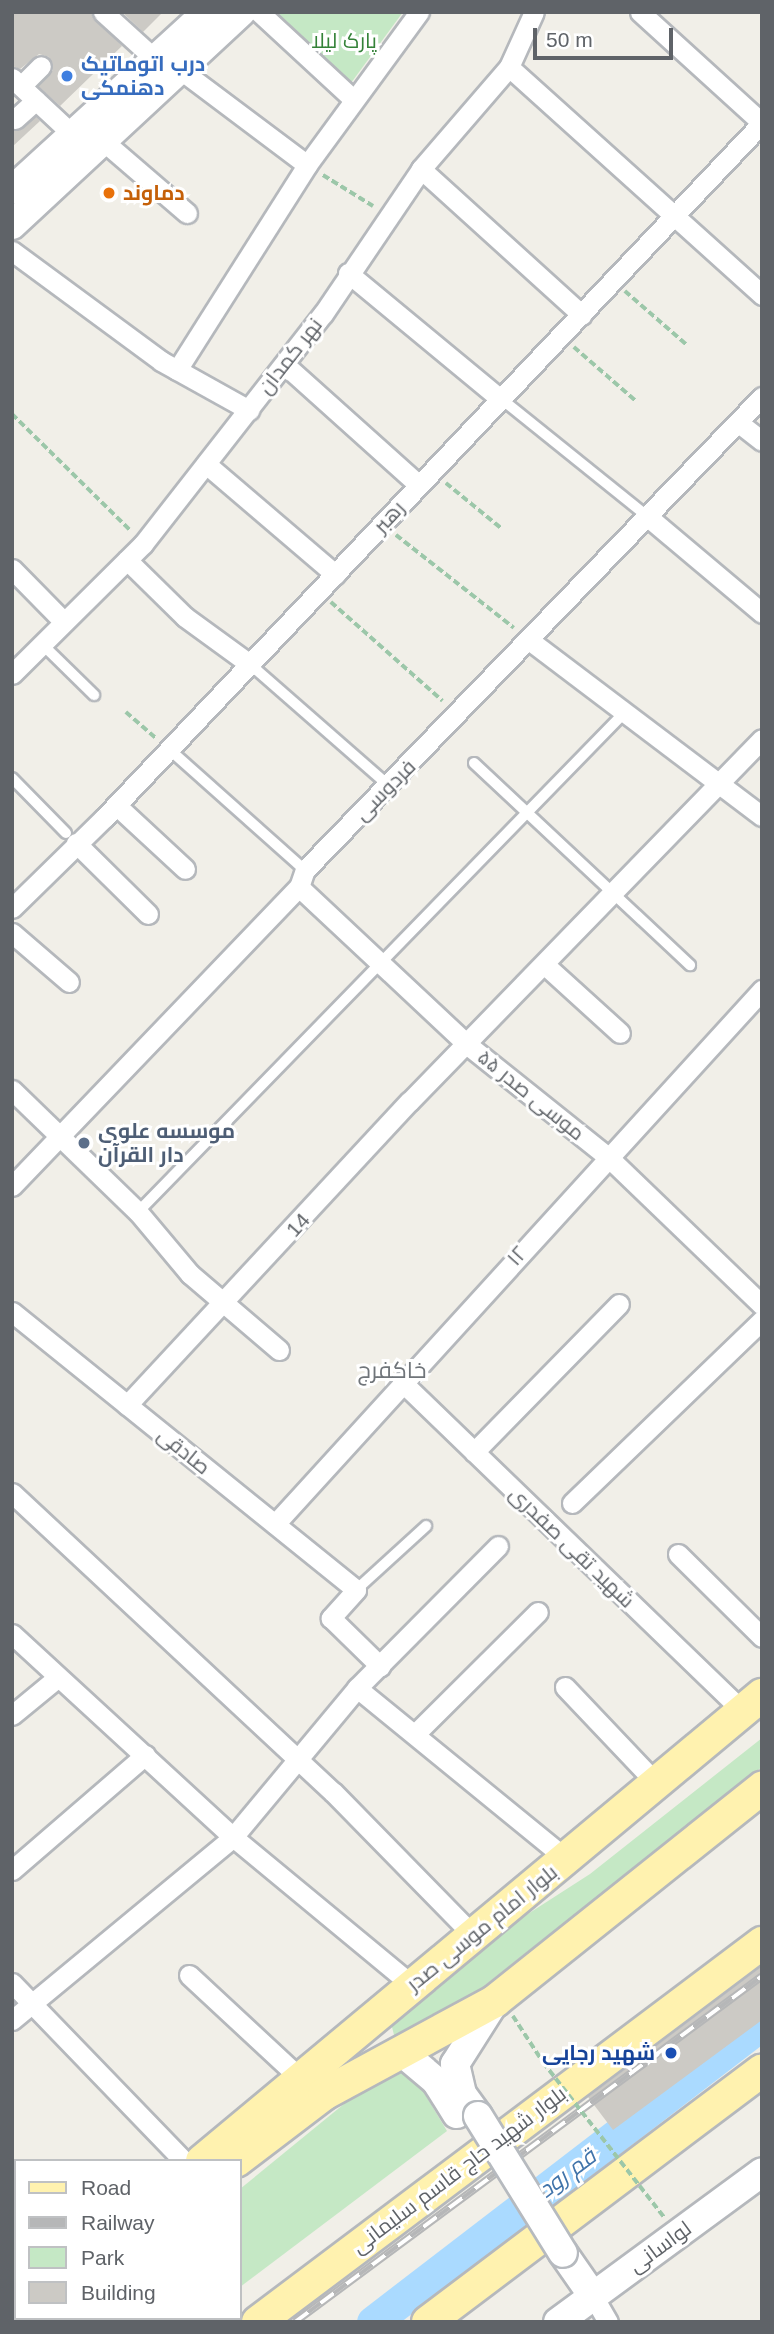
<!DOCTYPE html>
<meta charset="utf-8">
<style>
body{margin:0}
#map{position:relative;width:774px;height:2334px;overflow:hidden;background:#f1efe8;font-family:Arial,Cairo,sans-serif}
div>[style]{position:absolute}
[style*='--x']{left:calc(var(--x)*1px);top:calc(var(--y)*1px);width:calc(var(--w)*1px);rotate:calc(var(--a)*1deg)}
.green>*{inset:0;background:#c5e8c5}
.river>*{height:33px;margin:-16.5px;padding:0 16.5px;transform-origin:16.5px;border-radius:16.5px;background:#aadaff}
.building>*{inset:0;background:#cccac5}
.path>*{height:3.5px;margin-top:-1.75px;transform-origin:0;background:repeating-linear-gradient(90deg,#9cc7a9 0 7px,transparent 0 10.5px)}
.roads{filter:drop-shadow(2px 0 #b5b8bc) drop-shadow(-2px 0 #b5b8bc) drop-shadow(0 2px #b5b8bc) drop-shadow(0 -2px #b5b8bc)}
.service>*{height:10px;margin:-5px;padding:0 5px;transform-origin:5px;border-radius:5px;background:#fff}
.minor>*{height:19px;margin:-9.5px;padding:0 9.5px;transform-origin:9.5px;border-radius:9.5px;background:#fff}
.secondary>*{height:28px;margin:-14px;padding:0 14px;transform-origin:14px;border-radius:14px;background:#fff}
.primary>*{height:32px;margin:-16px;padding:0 16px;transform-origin:16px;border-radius:16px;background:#fff2af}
.rail>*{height:8px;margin-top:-4px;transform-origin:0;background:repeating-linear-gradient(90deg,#fff 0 16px,#b6b7b8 0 32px);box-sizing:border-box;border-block:2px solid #b6b7b8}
.path-bridge>*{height:3.5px;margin-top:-1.75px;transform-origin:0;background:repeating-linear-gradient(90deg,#9cc7a9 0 7px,transparent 0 10.5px)}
.bridges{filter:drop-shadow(2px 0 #b6babf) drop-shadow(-2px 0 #b6babf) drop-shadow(0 2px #b6babf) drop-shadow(0 -2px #b6babf)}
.secondary-bridge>*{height:28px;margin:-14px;padding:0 14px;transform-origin:14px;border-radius:14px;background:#fff}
.dots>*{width:19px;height:19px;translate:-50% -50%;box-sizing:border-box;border:4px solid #fff;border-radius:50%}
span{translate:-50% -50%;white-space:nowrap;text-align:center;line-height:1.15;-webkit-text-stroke:6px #fff;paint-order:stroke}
.park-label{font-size:21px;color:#348238}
.shop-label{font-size:21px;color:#366cbe;font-weight:700}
.left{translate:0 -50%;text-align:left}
.food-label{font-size:21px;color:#c56008;font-weight:700}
.street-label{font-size:21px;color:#5f6368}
.service-label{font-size:21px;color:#4e5e75;font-weight:700}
.transit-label{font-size:21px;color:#164399;font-weight:700}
.right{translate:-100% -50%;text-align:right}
.neighbourhood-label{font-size:23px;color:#70757a}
.water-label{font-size:23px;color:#4174aa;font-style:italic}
.frame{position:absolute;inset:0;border:14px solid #5f6368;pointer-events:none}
.legend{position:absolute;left:14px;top:2159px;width:228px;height:161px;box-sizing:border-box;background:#fff;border:2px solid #bfc1c3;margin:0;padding:9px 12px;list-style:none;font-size:21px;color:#5f6368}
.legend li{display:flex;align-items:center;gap:14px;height:35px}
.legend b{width:35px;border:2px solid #bfc1c3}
.scale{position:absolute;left:533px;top:28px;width:140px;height:32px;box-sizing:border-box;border:4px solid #5f6368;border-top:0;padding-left:9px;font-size:21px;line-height:24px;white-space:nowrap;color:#5f6368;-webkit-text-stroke:5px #fff;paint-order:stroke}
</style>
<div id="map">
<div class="green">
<div style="clip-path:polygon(264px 12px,403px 12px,351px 83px)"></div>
<div style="clip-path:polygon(762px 1738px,762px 1767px,451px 2012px,401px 2040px,394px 2035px,390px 2019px,486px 1941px,590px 1874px)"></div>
<div style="clip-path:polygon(410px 2069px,447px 2131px,240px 2287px,240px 2189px,366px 2086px)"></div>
</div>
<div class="river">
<div style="--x:373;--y:2322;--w:490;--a:-37.5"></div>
</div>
<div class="building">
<div style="clip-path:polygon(12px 12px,91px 12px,122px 46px,60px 106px,38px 86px,53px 70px,49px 57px,39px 54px,20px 69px,12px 66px)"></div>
<div style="clip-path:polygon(122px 12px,163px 12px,143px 32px)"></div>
<div style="clip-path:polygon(36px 117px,40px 121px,12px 147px,12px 131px)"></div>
<div style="clip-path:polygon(762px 1966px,762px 2020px,613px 2130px,588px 2097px)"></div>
</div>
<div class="path">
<div style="--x:323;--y:175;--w:59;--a:31.8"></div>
<div style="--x:625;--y:291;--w:82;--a:41.1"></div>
<div style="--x:574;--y:347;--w:82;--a:41.1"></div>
<div style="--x:12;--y:414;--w:165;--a:44.5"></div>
<div style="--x:446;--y:483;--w:71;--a:39.3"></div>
<div style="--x:396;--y:535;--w:150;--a:38.2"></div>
<div style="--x:331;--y:602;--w:149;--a:41.5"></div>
<div style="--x:126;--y:712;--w:40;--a:41"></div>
<div style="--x:513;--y:2016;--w:55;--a:56.9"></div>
</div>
<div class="roads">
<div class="service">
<div style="--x:499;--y:397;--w:191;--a:38.8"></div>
<div style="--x:42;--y:644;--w:73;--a:44.4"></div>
<div style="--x:251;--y:665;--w:184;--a:41.2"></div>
<div style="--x:169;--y:749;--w:182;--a:41.7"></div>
<div style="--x:474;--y:763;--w:296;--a:43.1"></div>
<div style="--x:12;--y:778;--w:77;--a:45.5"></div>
<div style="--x:138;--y:1212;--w:697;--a:-45.76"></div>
<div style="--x:356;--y:1590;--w:95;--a:-42.4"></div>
</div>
<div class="minor">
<div style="--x:103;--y:12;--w:72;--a:42.2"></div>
<div style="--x:259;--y:12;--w:129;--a:42.8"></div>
<div style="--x:640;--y:12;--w:165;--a:42.3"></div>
<div style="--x:509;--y:67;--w:341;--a:42"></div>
<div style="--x:178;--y:68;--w:161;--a:36.9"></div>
<div style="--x:12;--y:78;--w:82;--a:43"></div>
<div style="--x:21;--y:86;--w:28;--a:-45"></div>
<div style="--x:15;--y:119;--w:28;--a:-42"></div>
<div style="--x:102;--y:140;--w:112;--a:40.7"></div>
<div style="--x:421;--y:169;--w:217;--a:42.2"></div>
<div style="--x:12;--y:251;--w:185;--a:36.4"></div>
<div style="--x:161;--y:361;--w:101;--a:29.1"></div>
<div style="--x:348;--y:273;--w:195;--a:39.6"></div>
<div style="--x:284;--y:364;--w:181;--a:41.9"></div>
<div style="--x:177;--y:370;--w:243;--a:-57.6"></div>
<div style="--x:307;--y:165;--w:190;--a:-53.8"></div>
<div style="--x:739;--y:423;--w:29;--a:38"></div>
<div style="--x:206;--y:464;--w:170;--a:40.5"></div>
<div style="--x:648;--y:517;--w:149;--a:40.1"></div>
<div style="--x:127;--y:560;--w:81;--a:44.5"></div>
<div style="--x:185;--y:617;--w:82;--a:36"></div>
<div style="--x:12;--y:569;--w:74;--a:45.5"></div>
<div style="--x:529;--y:640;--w:292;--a:37.1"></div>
<div style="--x:12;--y:674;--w:185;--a:-44.8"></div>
<div style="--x:143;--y:544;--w:292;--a:-52"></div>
<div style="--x:323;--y:314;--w:175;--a:-55.9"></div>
<div style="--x:421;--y:169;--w:135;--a:-49.2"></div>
<div style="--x:509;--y:67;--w:60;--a:-65.6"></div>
<div style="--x:116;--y:805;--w:94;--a:42.8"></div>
<div style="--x:76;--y:843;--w:101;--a:44.6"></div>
<div style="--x:299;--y:887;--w:233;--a:43.1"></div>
<div style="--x:469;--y:1046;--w:176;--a:38.6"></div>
<div style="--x:607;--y:1156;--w:215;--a:43.9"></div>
<div style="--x:12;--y:908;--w:129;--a:-44.4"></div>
<div style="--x:104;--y:818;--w:957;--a:-46.57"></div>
<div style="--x:12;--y:933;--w:75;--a:40.7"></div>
<div style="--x:545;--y:965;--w:101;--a:42.2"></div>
<div style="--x:12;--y:1090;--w:175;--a:44.1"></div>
<div style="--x:138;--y:1212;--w:81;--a:50"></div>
<div style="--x:190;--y:1274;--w:117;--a:40.5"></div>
<div style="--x:12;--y:1186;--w:414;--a:-46.2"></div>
<div style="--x:299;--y:887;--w:18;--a:-71"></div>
<div style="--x:305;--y:870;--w:658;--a:-45.99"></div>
<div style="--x:12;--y:1312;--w:442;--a:38.9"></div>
<div style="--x:356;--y:1590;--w:38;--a:132"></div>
<div style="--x:331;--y:1618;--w:69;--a:44.4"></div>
<div style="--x:402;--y:1382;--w:472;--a:44"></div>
<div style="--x:127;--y:1405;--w:414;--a:-47.1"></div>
<div style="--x:409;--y:1102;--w:506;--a:-45.8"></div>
<div style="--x:474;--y:1452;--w:207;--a:-45.6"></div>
<div style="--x:12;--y:1493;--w:439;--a:43"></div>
<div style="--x:333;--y:1792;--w:203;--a:45.6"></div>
<div style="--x:572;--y:1503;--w:264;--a:-43.9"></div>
<div style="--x:275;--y:1524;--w:723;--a:-47.64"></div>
<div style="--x:678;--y:1554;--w:118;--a:44.7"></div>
<div style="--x:12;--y:1634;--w:300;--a:42.6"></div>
<div style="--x:233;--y:1837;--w:232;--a:39.6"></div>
<div style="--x:565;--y:1687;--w:132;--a:46.5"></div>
<div style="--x:357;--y:1688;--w:271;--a:39.2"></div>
<div style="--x:12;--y:1715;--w:58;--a:-39.4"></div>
<div style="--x:415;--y:1734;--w:173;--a:-44.8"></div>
<div style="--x:12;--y:1870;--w:176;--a:-40.8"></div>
<div style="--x:189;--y:1975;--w:151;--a:42.9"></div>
<div style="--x:12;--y:1983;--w:248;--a:46"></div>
<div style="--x:12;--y:2020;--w:287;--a:-39.6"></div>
<div style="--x:233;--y:1837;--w:194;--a:-50.2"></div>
<div style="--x:357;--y:1688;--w:200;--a:-45.2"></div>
<div style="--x:12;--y:2206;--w:6;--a:45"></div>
<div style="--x:593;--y:2296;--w:30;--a:60"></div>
</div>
<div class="secondary">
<div style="--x:12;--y:190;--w:264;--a:-42.4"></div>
<div style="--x:12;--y:225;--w:313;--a:-42.9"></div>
<div style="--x:404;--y:2054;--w:42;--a:40.2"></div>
<div style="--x:436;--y:2081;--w:39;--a:58"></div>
<div style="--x:478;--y:2116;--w:27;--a:-126"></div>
<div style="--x:462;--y:2094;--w:31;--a:-103"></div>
<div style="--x:455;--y:2064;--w:75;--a:-57.6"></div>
<div style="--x:563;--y:2253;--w:52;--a:55.1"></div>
<div style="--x:558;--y:2322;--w:253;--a:-36.3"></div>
</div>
<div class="primary">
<div style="--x:202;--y:2161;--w:729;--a:-39.77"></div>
<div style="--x:236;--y:2161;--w:111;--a:-37.3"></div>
<div style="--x:324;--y:2094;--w:195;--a:-28.5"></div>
<div style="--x:495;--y:2001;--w:342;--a:-38.6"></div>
<div style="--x:23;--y:2322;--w:6;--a:-45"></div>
<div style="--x:54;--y:2322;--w:6;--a:-45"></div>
<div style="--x:258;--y:2322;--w:631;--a:-36.94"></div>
<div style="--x:428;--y:2322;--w:418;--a:-37"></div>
</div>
</div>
<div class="rail">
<div style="--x:295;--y:2322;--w:581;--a:-36.53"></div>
</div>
<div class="path-bridge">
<div style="--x:543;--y:2062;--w:198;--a:52"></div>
</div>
<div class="bridges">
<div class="secondary-bridge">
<div style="--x:478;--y:2116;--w:161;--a:58.2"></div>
</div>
</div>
<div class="dots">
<div style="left:67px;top:76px;background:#3f7fe0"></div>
<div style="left:109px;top:193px;background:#e8710a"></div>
<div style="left:84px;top:1143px;background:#5c6f8a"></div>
<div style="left:671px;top:2053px;background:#1a4fb4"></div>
</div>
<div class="park-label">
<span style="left:344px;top:41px">پارک لیلا</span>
</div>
<div class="shop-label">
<span class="left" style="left:81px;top:76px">درب اتوماتیک<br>دهنمکی</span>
</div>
<div class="food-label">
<span class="left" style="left:123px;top:193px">دماوند</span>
</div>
<div class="street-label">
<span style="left:290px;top:356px;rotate:-52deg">نهر کمدان</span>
<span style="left:389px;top:517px;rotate:-47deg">رهبر</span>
<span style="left:385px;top:790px;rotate:-45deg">فردوسی</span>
<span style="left:531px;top:1095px;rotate:39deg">موسی صدر ۵۵</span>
<span style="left:298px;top:1225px;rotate:-48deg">14</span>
<span style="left:517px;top:1256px;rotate:-48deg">۱۲</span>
<span style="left:184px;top:1451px;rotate:39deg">صادقی</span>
<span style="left:572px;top:1547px;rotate:44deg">شهید تقی صفدری</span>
<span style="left:482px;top:1928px;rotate:-39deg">بلوار امام موسی صدر</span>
<span style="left:459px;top:2170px;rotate:-37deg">بلوار شهید حاج قاسم سلیمانی</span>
<span style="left:660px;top:2247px;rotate:-36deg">لواسانی</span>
</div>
<div class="service-label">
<span class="left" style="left:98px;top:1143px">موسسه علوی<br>دار القرآن</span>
</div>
<div class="transit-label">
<span class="right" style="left:655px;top:2053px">شهید رجایی</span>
</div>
<div class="neighbourhood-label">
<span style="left:392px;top:1370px">خاکفرج</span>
</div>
<div class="water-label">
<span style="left:567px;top:2173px;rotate:-37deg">قم رود</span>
</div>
<div class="frame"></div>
<ul class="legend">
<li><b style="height:9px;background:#fff2af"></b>Road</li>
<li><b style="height:9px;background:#b6b7b8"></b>Railway</li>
<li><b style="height:19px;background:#c5e8c5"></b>Park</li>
<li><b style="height:19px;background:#cccac5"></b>Building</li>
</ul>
<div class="scale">50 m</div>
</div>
